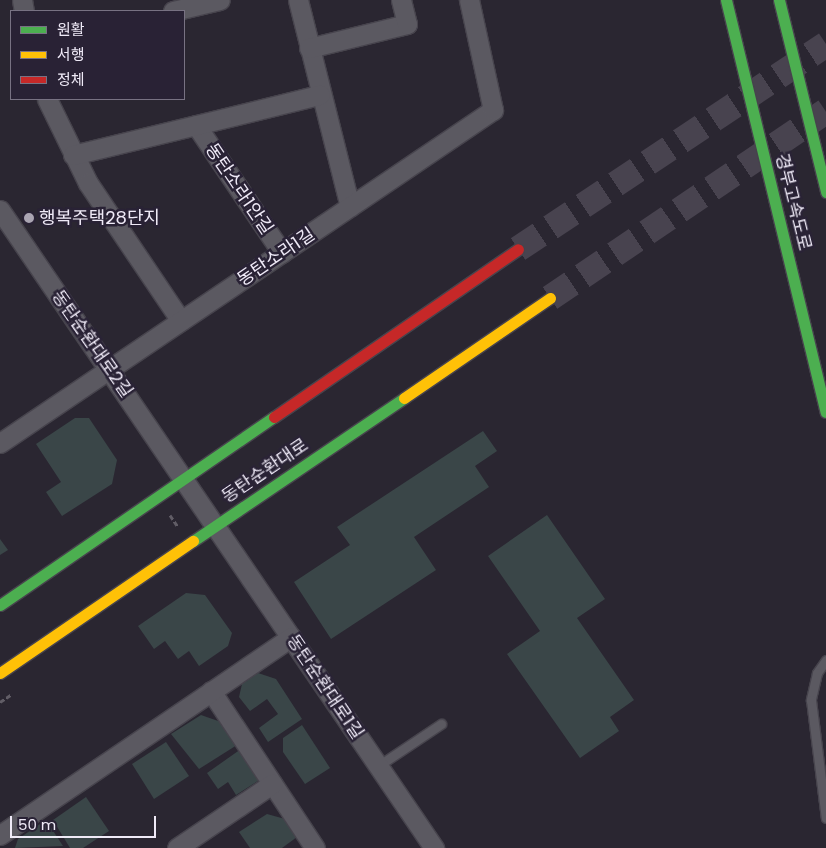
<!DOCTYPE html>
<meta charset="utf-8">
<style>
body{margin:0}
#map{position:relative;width:826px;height:848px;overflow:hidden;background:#2a2631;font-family:Poppins,"Noto Sans KR",sans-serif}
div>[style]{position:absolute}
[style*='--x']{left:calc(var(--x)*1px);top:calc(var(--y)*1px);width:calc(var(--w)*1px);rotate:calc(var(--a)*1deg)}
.building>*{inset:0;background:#3a4648}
.secondary-tunnel>*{height:26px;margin-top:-13px;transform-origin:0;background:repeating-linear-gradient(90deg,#48434f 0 26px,transparent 0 39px)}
.path>*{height:3px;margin-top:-1.5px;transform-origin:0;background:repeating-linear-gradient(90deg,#615d66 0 5px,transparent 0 7.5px)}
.roads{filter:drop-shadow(1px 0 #47444d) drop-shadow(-1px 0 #47444d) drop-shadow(0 1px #47444d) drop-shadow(0 -1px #47444d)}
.lane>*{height:9px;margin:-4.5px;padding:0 4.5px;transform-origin:4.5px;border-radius:4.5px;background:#5b5961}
.street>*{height:19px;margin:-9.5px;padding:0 9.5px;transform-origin:9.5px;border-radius:9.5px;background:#5b5961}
.fast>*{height:11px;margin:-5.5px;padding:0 5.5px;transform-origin:5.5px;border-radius:5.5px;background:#4caf50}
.slow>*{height:11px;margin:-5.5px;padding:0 5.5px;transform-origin:5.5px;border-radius:5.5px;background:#ffc107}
.jam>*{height:11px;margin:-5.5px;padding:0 5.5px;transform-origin:5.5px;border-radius:5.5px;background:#c62828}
.dots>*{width:14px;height:14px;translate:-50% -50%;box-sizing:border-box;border:2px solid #292235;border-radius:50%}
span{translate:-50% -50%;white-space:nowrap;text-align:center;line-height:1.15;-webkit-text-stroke:5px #292235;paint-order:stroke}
.street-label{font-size:18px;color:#efeaf7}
.poi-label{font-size:18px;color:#efeaf7}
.left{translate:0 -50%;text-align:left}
.legend{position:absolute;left:10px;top:10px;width:175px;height:90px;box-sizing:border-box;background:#292235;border:1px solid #787283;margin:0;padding:6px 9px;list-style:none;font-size:15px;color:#efeaf7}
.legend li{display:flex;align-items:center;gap:10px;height:25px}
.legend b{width:25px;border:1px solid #787283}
.scale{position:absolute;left:10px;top:816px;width:146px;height:22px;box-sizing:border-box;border:2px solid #efeaf7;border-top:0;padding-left:6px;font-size:15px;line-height:18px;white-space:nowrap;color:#efeaf7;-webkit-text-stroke:4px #292235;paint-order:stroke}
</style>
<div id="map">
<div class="building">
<div style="clip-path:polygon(75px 418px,89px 418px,117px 460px,112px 484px,62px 516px,46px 492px,61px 482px,36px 444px)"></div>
<div style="clip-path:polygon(483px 431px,497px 451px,475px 466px,489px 487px,414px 537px,436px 570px,331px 639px,294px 582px,350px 545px,337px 527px)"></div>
<div style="clip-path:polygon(547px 515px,605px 599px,577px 618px,634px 700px,610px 717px,619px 731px,580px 758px,507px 654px,540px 631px,488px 556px)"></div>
<div style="clip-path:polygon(0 539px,8px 550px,0 555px)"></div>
<div style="clip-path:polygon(186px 593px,205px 595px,232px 633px,228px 646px,199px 666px,189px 651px,178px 659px,165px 641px,154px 649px,138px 626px)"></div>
<div style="clip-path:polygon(258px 673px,276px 679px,302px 719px,268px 742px,259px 728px,278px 714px,267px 699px,250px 711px,239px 697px,242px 684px)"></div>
<div style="clip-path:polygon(201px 715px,221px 722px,237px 745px,199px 769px,171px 734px)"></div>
<div style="clip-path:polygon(302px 725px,330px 768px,305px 784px,283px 752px,283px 738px)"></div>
<div style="clip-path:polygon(166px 742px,189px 776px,154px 799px,132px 764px)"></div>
<div style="clip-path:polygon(241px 749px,261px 779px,236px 795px,228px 782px,218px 789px,207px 773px)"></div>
<div style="clip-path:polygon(86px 797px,109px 831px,83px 848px,70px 848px,53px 820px)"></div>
<div style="clip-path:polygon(267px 814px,285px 819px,297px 837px,282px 848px,250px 848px,239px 832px)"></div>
<div style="clip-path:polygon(46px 820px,63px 846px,15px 848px,18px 839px)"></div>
</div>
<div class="secondary-tunnel">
<div style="--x:518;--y:249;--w:370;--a:-33.6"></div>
<div style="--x:550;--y:298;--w:333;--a:-34.1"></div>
</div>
<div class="path">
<div style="--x:170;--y:515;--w:14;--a:56"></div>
<div style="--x:0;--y:702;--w:14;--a:-34"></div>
</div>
<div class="roads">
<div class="lane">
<div style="--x:826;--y:660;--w:16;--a:125"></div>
<div style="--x:817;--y:673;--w:28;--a:103"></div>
<div style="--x:811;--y:700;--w:119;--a:82.8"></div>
<div style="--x:378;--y:766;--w:76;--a:-33.7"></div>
</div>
<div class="street">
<div style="--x:22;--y:0;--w:11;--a:80"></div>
<div style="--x:298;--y:0;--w:213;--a:75.9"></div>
<div style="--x:173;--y:11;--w:48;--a:-13.2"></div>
<div style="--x:309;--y:48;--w:101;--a:-13.8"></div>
<div style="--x:407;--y:24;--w:25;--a:-104"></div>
<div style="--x:47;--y:99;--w:93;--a:64"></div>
<div style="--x:88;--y:183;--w:166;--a:56"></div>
<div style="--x:196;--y:125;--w:154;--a:56.1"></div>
<div style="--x:73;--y:155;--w:254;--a:-13.7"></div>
<div style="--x:0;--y:210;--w:772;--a:55.77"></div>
<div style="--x:0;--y:443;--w:595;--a:-34.04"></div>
<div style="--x:493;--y:110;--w:113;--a:-102.3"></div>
<div style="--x:211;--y:691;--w:188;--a:56.5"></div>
<div style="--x:0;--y:835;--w:352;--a:-34.2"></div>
<div style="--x:177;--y:848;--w:115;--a:-34"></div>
</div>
<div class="fast">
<div style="--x:726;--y:0;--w:424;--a:76.4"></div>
<div style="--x:779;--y:0;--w:198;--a:76.2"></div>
<div style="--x:193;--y:541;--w:255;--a:-34.1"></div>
<div style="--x:0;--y:605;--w:332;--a:-34.5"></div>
</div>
<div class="slow">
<div style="--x:404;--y:398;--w:177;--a:-34.4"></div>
<div style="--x:0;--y:673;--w:234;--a:-34.4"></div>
</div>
<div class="jam">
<div style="--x:274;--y:417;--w:296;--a:-34.5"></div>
</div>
</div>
<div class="dots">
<div style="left:29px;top:218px;background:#aaa5b2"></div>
</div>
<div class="street-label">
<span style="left:239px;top:189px;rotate:56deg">동탄소라1안길</span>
<span style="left:793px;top:202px;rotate:76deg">경부고속도로</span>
<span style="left:276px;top:257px;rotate:-34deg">동탄소라1길</span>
<span style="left:92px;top:344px;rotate:55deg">동탄순환대로2길</span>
<span style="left:265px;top:471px;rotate:-34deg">동탄순환대로</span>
<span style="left:325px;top:687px;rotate:56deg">동탄순환대로1길</span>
</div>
<div class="poi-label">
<span class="left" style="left:39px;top:218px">행복주택28단지</span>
</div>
<ul class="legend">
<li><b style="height:6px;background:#4caf50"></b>원활</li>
<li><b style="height:6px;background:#ffc107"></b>서행</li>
<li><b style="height:6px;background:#c62828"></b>정체</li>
</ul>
<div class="scale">50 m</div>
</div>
